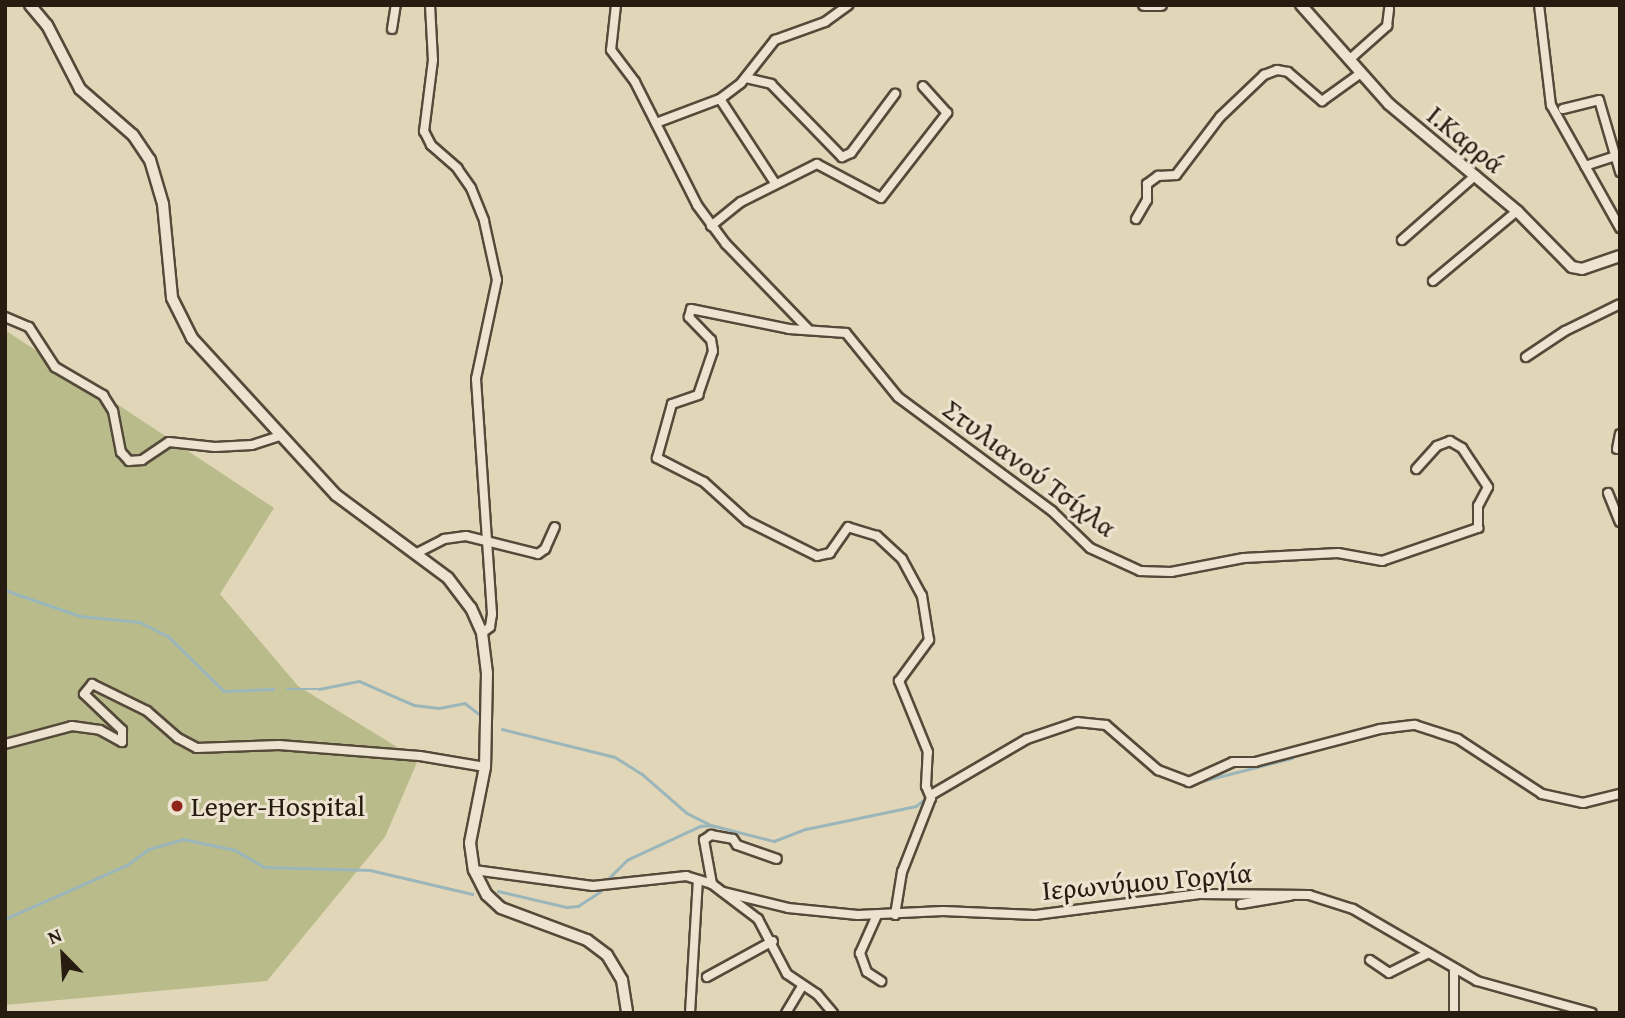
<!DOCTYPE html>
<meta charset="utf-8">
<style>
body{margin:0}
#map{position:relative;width:1625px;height:1018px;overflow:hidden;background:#e1d6b7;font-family:"Gentium Book Plus",serif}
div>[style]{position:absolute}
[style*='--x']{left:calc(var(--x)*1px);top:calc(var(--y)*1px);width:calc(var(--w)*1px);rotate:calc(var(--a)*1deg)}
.green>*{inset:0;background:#b9bc8a}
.stream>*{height:2.5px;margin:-1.25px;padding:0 1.25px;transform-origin:1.25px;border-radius:1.25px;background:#9bb6bb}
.roads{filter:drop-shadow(2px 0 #554a3a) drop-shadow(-2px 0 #554a3a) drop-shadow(0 2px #554a3a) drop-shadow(0 -2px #554a3a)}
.street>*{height:8px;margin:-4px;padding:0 4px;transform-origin:4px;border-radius:4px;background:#ece4d0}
.secondary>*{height:10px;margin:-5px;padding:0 5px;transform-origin:5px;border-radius:5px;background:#ece4d0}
.dots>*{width:19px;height:19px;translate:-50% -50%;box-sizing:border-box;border:4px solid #ece4d0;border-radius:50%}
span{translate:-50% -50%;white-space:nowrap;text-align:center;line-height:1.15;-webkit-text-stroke:6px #ece4d0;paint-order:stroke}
.street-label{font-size:28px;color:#261c10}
.poi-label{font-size:28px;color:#261c10}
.left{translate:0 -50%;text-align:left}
.frame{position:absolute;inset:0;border:7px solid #261c10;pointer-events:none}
.north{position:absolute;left:28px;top:920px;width:70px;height:70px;-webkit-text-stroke:5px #ece4d0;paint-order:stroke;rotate:336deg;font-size:19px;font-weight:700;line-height:28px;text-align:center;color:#261c10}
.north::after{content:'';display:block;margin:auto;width:24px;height:32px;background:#261c10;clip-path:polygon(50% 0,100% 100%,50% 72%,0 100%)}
</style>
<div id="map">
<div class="green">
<div style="clip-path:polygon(5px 330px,274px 508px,220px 594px,298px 686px,418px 760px,385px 837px,267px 981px,5px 1005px)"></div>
</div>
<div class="stream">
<div style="--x:5;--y:590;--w:79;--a:19.1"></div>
<div style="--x:80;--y:616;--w:60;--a:5.7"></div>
<div style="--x:140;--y:622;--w:31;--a:27"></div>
<div style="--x:168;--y:636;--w:78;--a:44.5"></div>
<div style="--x:224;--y:691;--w:49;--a:-2.3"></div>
<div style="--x:287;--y:689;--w:32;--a:0"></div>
<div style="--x:319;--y:689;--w:41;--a:-11.3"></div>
<div style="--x:359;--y:681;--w:60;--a:23.6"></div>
<div style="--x:414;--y:705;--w:25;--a:7"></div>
<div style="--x:439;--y:708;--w:26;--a:-11"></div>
<div style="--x:465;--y:703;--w:18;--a:38"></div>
<div style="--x:502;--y:729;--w:116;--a:13.9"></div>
<div style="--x:615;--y:757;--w:31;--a:32"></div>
<div style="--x:641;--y:773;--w:61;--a:41"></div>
<div style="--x:687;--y:813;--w:27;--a:27"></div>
<div style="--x:1198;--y:782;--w:97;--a:-14.3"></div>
<div style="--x:608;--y:879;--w:27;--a:-45"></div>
<div style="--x:627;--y:860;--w:81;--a:-25"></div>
<div style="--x:700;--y:826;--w:11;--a:-5"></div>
<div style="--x:711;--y:825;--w:65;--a:14.3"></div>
<div style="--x:774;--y:841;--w:34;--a:-21"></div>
<div style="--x:806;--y:829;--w:112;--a:-11.8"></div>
<div style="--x:916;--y:806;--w:40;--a:-39"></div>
<div style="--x:498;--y:891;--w:71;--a:13.1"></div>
<div style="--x:567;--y:907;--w:11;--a:-5"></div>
<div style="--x:578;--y:906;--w:27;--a:-33"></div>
<div style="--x:5;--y:919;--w:133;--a:-23.9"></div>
<div style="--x:127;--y:865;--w:27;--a:-36"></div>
<div style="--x:149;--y:849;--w:35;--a:-16"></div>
<div style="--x:183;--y:839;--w:53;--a:11.9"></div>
<div style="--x:235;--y:850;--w:34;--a:30"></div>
<div style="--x:264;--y:867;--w:106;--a:1.6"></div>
<div style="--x:370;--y:870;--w:105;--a:13.2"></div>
</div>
<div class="roads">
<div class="street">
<div style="--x:430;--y:5;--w:55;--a:86.9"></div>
<div style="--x:433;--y:60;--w:72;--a:97.2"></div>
<div style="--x:424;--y:131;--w:16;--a:63"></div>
<div style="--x:431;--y:145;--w:35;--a:41"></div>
<div style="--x:457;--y:168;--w:24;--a:55"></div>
<div style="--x:471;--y:188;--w:35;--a:68"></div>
<div style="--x:484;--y:221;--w:60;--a:77.6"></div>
<div style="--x:497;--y:280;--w:101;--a:102"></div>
<div style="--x:476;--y:379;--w:236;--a:86.1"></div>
<div style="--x:492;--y:614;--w:13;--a:99"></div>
<div style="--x:490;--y:627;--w:10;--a:143"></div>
<div style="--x:616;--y:5;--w:45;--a:96.3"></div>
<div style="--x:611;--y:50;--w:40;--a:53"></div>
<div style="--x:635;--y:82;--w:138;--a:63.2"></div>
<div style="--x:697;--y:205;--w:49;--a:53.4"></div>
<div style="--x:726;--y:244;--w:118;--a:46"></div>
<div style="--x:1539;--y:5;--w:101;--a:83.2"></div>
<div style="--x:1551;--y:105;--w:141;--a:60.7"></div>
<div style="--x:392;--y:29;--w:24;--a:-81"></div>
<div style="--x:1350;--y:59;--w:50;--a:-41.7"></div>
<div style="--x:1387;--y:26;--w:17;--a:-83"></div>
<div style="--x:746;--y:78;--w:26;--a:13"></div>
<div style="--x:771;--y:84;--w:102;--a:45.8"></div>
<div style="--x:842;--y:157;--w:10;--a:-24"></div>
<div style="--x:851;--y:153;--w:74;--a:-53.3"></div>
<div style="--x:720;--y:99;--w:100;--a:56.8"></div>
<div style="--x:1563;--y:109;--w:37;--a:-14"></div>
<div style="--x:1599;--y:100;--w:75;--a:73.7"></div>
<div style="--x:656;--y:123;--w:68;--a:-20.6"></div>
<div style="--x:720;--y:99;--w:26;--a:-37"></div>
<div style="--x:741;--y:83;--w:55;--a:-51.7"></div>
<div style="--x:775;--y:40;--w:53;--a:-19.8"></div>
<div style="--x:825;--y:22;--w:29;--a:-36"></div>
<div style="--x:1585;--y:166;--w:33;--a:-18"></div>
<div style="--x:1136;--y:219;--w:22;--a:-60"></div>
<div style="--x:1147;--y:200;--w:16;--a:-90"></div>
<div style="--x:1147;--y:184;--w:14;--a:-36"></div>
<div style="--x:1158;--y:176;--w:18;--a:-3"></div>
<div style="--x:1176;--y:175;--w:73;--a:-52.8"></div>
<div style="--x:1220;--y:117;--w:61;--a:-43.7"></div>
<div style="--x:1264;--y:75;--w:14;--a:-21"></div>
<div style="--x:1277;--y:70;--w:11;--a:10"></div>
<div style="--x:1288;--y:72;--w:45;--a:40.5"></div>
<div style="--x:1322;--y:101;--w:48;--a:-35.7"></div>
<div style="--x:711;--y:226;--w:38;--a:-39"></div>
<div style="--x:741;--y:202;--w:85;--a:-26.6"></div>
<div style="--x:817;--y:164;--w:72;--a:28"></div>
<div style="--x:881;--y:198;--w:108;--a:-52.2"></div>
<div style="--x:947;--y:113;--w:36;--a:-132"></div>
<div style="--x:1402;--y:240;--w:98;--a:-41.3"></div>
<div style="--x:1433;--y:281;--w:109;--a:-39.8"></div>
<div style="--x:5;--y:317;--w:26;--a:23"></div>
<div style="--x:29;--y:327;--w:48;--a:57"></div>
<div style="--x:55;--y:367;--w:56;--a:30.3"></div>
<div style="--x:103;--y:395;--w:19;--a:58"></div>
<div style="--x:113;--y:411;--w:42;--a:79"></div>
<div style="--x:121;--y:452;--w:12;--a:48"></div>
<div style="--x:129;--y:461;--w:13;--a:-4"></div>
<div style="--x:142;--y:460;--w:32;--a:-34"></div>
<div style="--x:169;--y:442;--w:46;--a:6.2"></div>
<div style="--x:215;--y:447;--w:37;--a:-3"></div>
<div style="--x:252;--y:445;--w:29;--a:-18"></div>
<div style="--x:1526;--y:357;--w:47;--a:-33.7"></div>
<div style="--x:1565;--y:331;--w:61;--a:-26.1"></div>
<div style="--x:1617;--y:449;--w:15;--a:-79"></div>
<div style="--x:1608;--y:493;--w:31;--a:68"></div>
<div style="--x:415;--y:554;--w:33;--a:-27"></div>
<div style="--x:444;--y:539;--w:22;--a:-8"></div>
<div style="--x:466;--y:536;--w:74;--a:14"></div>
<div style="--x:538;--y:554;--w:9;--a:-36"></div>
<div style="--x:545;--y:549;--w:24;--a:-66"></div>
<div style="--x:5;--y:744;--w:69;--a:-15"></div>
<div style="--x:72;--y:726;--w:28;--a:8"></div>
<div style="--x:100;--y:730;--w:25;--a:29"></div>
<div style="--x:122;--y:742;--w:12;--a:-90"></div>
<div style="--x:122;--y:730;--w:52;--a:-136.5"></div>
<div style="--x:84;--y:694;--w:13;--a:-51"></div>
<div style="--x:92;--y:684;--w:61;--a:26.1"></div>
<div style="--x:147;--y:711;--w:41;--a:41.1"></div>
<div style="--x:178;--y:738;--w:21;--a:28"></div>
<div style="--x:197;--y:748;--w:82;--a:-2.1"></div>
<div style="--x:279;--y:745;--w:141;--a:4.5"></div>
<div style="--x:420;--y:756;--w:66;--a:9.6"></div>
<div style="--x:931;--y:795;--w:111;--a:-30.3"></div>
<div style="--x:1027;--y:739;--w:53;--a:-18.8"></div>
<div style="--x:1077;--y:722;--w:29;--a:6"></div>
<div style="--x:1106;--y:725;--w:69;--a:40.9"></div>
<div style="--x:1158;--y:770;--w:33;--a:21"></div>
<div style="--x:1189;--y:782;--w:48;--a:-24.4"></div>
<div style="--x:1233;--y:762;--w:22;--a:0"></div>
<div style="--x:1255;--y:762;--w:129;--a:-14.8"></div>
<div style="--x:1380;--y:729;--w:35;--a:-7"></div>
<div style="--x:1415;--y:725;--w:45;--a:18"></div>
<div style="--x:1458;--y:739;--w:100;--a:33.2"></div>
<div style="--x:1542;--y:794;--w:42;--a:12.4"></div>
<div style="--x:1583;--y:803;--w:38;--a:-14"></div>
<div style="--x:474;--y:870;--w:120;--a:7.7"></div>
<div style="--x:593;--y:886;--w:94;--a:-6.1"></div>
<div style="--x:686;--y:876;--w:27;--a:17"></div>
<div style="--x:712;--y:884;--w:58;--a:37.3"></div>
<div style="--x:758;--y:919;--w:62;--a:62.2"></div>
<div style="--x:787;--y:974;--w:36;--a:34"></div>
<div style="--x:817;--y:994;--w:25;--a:50"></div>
<div style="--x:712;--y:884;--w:45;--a:-100.3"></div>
<div style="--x:704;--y:840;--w:9;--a:-36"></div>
<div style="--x:711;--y:835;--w:22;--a:10"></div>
<div style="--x:733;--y:839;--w:7;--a:56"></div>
<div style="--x:737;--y:845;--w:42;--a:19.3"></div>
<div style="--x:723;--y:892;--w:67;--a:13.8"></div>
<div style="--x:788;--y:908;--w:70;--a:5.7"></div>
<div style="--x:858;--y:915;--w:85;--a:-2.7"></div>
<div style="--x:943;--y:911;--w:92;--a:2.5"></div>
<div style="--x:1035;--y:915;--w:164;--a:-7.3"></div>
<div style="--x:1198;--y:894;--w:111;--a:0.5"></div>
<div style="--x:1309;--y:895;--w:46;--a:17.7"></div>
<div style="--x:1353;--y:909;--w:143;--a:30.1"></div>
<div style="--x:1477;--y:981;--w:119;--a:15.5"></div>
<div style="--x:1241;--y:904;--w:50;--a:-9.3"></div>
<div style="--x:877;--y:915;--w:42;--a:114.1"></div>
<div style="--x:860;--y:953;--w:20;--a:70"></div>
<div style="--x:867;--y:972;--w:17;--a:33"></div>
<div style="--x:895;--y:915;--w:44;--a:-80.8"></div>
<div style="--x:902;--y:872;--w:79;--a:-68.6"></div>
<div style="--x:931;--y:798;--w:13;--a:-113"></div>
<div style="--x:926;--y:786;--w:34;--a:-87"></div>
<div style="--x:928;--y:752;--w:77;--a:-112.2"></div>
<div style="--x:899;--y:681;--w:51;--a:-53.8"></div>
<div style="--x:929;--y:640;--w:45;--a:-99"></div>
<div style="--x:922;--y:596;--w:42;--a:-118.4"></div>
<div style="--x:902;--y:559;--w:34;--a:-137"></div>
<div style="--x:877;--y:536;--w:30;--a:-163"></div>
<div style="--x:848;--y:527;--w:32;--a:125"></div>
<div style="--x:830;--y:553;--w:13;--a:167"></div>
<div style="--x:817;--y:556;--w:78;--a:-153.4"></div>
<div style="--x:747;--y:521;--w:58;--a:-137.8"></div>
<div style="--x:704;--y:482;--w:53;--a:-152.9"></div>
<div style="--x:657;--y:458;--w:56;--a:-74.5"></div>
<div style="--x:672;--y:404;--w:28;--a:-19"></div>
<div style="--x:698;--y:395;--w:46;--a:-71.2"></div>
<div style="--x:713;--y:351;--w:11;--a:-100"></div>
<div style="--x:711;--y:340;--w:32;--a:-134"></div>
<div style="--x:689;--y:317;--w:8;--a:-76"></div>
<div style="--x:691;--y:309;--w:100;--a:11.5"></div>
<div style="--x:789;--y:329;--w:57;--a:4"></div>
<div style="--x:846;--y:333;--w:82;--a:50.9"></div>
<div style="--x:898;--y:397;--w:192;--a:36.5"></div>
<div style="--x:1052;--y:511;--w:53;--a:44.2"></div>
<div style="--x:1090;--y:548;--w:55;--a:24.7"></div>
<div style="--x:1140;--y:571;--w:31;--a:2"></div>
<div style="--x:1171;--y:572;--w:74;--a:-10.9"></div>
<div style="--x:1244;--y:558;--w:94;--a:-3"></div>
<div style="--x:1338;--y:553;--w:45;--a:10.3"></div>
<div style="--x:1382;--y:561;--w:102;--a:-19"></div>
<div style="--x:1478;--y:528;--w:22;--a:-90"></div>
<div style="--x:1478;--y:506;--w:21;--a:-62"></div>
<div style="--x:1488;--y:487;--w:47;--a:-123.7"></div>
<div style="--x:1462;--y:448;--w:14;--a:-150"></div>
<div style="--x:1450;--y:441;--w:14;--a:159"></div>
<div style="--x:1437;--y:446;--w:31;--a:132"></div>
<div style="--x:1370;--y:960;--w:23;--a:34"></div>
<div style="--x:1389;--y:973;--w:42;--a:-26.6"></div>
<div style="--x:707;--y:977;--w:75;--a:-28.6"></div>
<div style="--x:690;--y:1013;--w:133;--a:-86.6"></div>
<div style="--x:786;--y:1013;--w:31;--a:-59"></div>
<div style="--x:1454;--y:1013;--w:42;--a:-90"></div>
</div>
<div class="secondary">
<div style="--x:30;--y:5;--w:26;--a:50"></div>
<div style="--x:47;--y:25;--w:72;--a:62.7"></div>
<div style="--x:80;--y:89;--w:70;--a:41"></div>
<div style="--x:133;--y:135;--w:30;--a:56"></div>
<div style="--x:150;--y:160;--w:46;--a:73.5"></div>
<div style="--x:163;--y:204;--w:94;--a:84.5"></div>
<div style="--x:172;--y:298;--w:45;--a:63.4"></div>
<div style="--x:192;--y:338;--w:213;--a:47.5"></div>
<div style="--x:336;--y:495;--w:139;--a:36.5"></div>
<div style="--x:448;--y:578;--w:38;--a:53"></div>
<div style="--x:471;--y:608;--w:27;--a:66"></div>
<div style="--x:482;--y:633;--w:40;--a:82.9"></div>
<div style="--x:487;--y:673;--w:94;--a:91.2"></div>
<div style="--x:485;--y:767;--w:77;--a:101.2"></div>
<div style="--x:470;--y:843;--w:27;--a:82"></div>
<div style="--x:474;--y:870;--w:28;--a:63"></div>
<div style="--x:487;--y:895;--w:19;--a:43"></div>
<div style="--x:501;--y:908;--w:92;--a:20.4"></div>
<div style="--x:587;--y:940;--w:25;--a:37"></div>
<div style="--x:607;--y:955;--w:29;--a:59"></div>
<div style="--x:622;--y:980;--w:33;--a:81"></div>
<div style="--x:1144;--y:5;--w:17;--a:0"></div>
<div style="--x:1301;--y:5;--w:132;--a:48.4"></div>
<div style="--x:1389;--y:104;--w:167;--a:39.9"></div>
<div style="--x:1517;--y:211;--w:78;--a:45.5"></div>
<div style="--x:1572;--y:267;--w:10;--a:11"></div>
<div style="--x:1582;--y:269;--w:40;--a:-18.9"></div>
</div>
</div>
<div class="dots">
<div style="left:177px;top:806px;background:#8f2418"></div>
</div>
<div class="street-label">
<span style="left:1466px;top:139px;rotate:39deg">Ι.Καρρά</span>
<span style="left:1030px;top:468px;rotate:37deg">Στυλιανού Τσίχλα</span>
<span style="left:1147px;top:881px;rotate:-5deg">Ιερωνύμου Γοργία</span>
</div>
<div class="poi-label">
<span class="left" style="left:191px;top:806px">Leper-Hospital</span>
</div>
<div class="frame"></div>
<div class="north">N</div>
</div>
